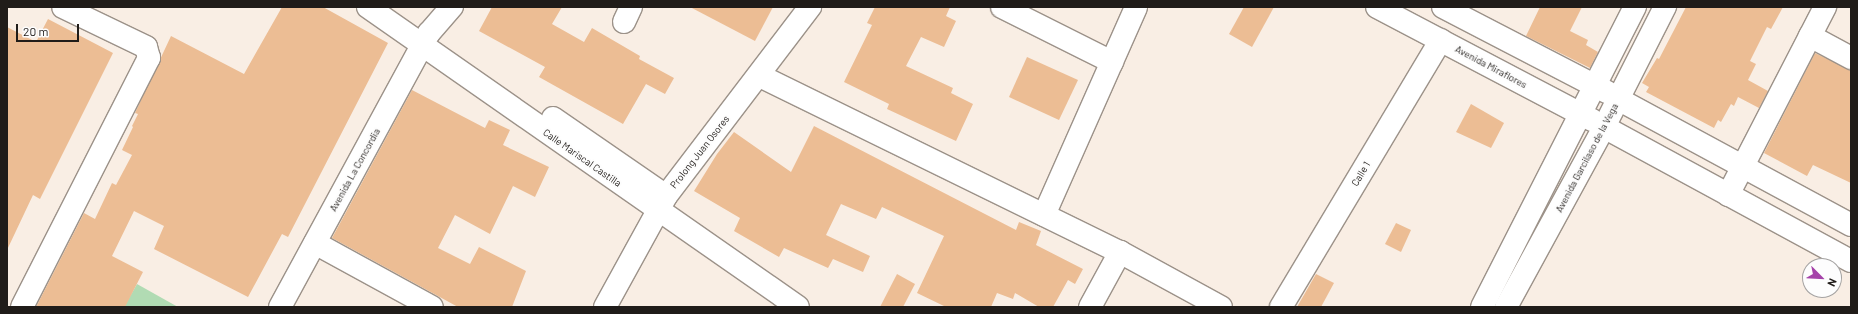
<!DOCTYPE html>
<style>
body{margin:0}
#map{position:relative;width:1858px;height:314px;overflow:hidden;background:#f9eee4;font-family:Barlow,sans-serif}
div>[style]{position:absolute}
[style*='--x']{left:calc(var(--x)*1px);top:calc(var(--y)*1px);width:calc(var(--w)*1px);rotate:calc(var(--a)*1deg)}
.green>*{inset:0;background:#b1dbb3}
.building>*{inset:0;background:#ecbd94}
.roads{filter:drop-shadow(1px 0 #9c9289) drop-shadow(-1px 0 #9c9289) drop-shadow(0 1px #9c9289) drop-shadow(0 -1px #9c9289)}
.minor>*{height:22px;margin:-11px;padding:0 11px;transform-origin:11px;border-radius:11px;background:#fff}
.tertiary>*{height:22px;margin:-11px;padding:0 11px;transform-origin:11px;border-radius:11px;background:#fff}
span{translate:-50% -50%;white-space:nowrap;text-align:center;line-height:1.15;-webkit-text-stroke:4px #fdfdfd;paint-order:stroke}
.street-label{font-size:10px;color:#201c19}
.frame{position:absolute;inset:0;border:8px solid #201c19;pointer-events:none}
.north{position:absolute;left:1802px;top:258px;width:40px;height:40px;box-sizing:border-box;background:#fdfdfd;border:1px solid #a5a3a2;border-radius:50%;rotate:114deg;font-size:11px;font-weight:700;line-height:16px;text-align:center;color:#201c19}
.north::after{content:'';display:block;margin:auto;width:14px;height:18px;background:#a543a9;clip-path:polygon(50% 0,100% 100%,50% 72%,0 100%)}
.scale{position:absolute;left:16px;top:24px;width:63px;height:18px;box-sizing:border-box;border:2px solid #201c19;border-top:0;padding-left:5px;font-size:12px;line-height:14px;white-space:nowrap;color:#201c19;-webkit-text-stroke:3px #fdfdfd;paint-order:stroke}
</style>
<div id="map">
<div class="green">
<div style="clip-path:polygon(137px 284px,178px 307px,124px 307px)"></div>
</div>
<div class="building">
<div style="clip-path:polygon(282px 7px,323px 7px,388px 43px,288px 237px,282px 234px,248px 297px,154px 249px,164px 226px,134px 211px,112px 256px,143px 272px,125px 307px,36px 307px,84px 213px,95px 219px,112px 183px,116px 185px,132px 155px,122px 150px,133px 127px,132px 126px,138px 114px,135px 113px,171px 36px,244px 74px)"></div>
<div style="clip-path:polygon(492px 7px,562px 7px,552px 24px,584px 42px,592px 28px,640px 56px,639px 59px,674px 78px,665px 94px,646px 84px,623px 124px,539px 77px,545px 67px,479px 31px)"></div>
<div style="clip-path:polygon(690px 7px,773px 7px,755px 41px)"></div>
<div style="clip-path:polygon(875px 7px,950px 7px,946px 16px,956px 21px,944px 47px,921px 37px,906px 66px,953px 88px,951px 93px,973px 104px,956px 141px,887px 109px,889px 104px,844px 82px,872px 25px,867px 23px)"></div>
<div style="clip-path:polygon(1244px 7px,1274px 7px,1252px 47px,1229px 34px)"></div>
<div style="clip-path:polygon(1540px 7px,1582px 7px,1570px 31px,1588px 40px,1586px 45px,1598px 52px,1590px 68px,1526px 36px)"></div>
<div style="clip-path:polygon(1686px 7px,1783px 7px,1771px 29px,1767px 27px,1750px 61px,1756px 64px,1748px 80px,1768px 91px,1759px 108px,1738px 97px,1734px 106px,1731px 104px,1721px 122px,1718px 120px,1714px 128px,1646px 92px,1649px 87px,1642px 83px,1657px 58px,1659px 59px)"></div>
<div style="clip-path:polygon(48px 19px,113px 53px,40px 199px,33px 195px,7px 250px,7px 27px,36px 42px)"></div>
<div style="clip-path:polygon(1815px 53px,1851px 70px,1851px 183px,1813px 165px,1807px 176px,1764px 153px)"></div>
<div style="clip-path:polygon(1027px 57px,1078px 80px,1059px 120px,1009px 97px)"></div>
<div style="clip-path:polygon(412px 90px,485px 128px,489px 120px,510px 130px,503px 145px,549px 167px,535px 197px,513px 186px,490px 234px,455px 215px,438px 248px,470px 264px,479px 247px,526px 271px,512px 307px,458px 307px,332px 238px)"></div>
<div style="clip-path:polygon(1471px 104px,1504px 123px,1491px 148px,1456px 132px)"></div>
<div style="clip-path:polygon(814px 126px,1016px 230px,1019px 222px,1041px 231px,1036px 245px,1083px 269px,1075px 284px,1068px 280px,1053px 307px,1039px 307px,1015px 293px,1013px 299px,997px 293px,991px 307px,946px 307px,917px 293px,944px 236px,882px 207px,876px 219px,841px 204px,826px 235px,870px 256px,863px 272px,833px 259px,828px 268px,784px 248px,779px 257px,734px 231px,740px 218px,694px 191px,717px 154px,734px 132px,791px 172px)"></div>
<div style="clip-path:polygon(1396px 223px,1411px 230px,1401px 252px,1385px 244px)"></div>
<div style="clip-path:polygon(897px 274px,915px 284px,903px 307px,880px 307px)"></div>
<div style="clip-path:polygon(1316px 274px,1334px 283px,1321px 307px,1297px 307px)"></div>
</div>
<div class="roads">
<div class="minor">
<div style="--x:368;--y:7;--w:524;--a:34.9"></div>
<div style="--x:1002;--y:7;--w:123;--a:26.6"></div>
<div style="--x:624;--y:22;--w:17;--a:-65"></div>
<div style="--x:1810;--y:36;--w:47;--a:28.2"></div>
<div style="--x:760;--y:76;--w:401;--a:26.1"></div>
<div style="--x:1120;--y:252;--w:115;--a:28.6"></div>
<div style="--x:1618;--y:99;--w:265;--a:28.4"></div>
<div style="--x:553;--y:118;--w:137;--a:34.6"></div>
<div style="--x:1604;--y:127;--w:281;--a:28.5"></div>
<div style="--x:1728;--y:195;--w:212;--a:-62.7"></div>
<div style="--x:1044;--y:215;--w:227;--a:-66.1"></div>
<div style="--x:315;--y:243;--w:133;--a:28.7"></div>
<div style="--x:22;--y:307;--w:280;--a:-63"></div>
<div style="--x:149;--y:58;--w:11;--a:-105"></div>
<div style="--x:146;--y:47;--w:92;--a:-154.3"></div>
<div style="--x:280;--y:307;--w:312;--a:-61.5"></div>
<div style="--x:429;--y:33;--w:35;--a:-49"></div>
<div style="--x:605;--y:307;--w:127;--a:-61.2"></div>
<div style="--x:666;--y:196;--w:238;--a:-52.7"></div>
<div style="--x:1090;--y:307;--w:63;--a:-61.4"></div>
<div style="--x:1281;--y:307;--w:311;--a:-59.1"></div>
</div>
<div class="tertiary">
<div style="--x:1377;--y:7;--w:243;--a:27.7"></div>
<div style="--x:1443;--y:7;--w:185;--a:27.4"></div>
<div style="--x:1482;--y:307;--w:337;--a:-63"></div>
<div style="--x:1506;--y:307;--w:205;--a:-61.4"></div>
<div style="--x:1604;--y:127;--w:135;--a:-63.1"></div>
</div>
</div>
<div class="street-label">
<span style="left:1491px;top:67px;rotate:28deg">Avenida Miraflores</span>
<span style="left:700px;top:152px;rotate:-52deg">Prolong Juan Osores</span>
<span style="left:582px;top:158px;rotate:35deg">Calle Mariscal Castilla</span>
<span style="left:1587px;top:158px;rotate:-62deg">Avenida Garcilaso de la Vega</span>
<span style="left:355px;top:170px;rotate:-61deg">Avenida La Concordia</span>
<span style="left:1361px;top:174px;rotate:-59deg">Calle 1</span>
</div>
<div class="frame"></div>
<div class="north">N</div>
<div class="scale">20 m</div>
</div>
